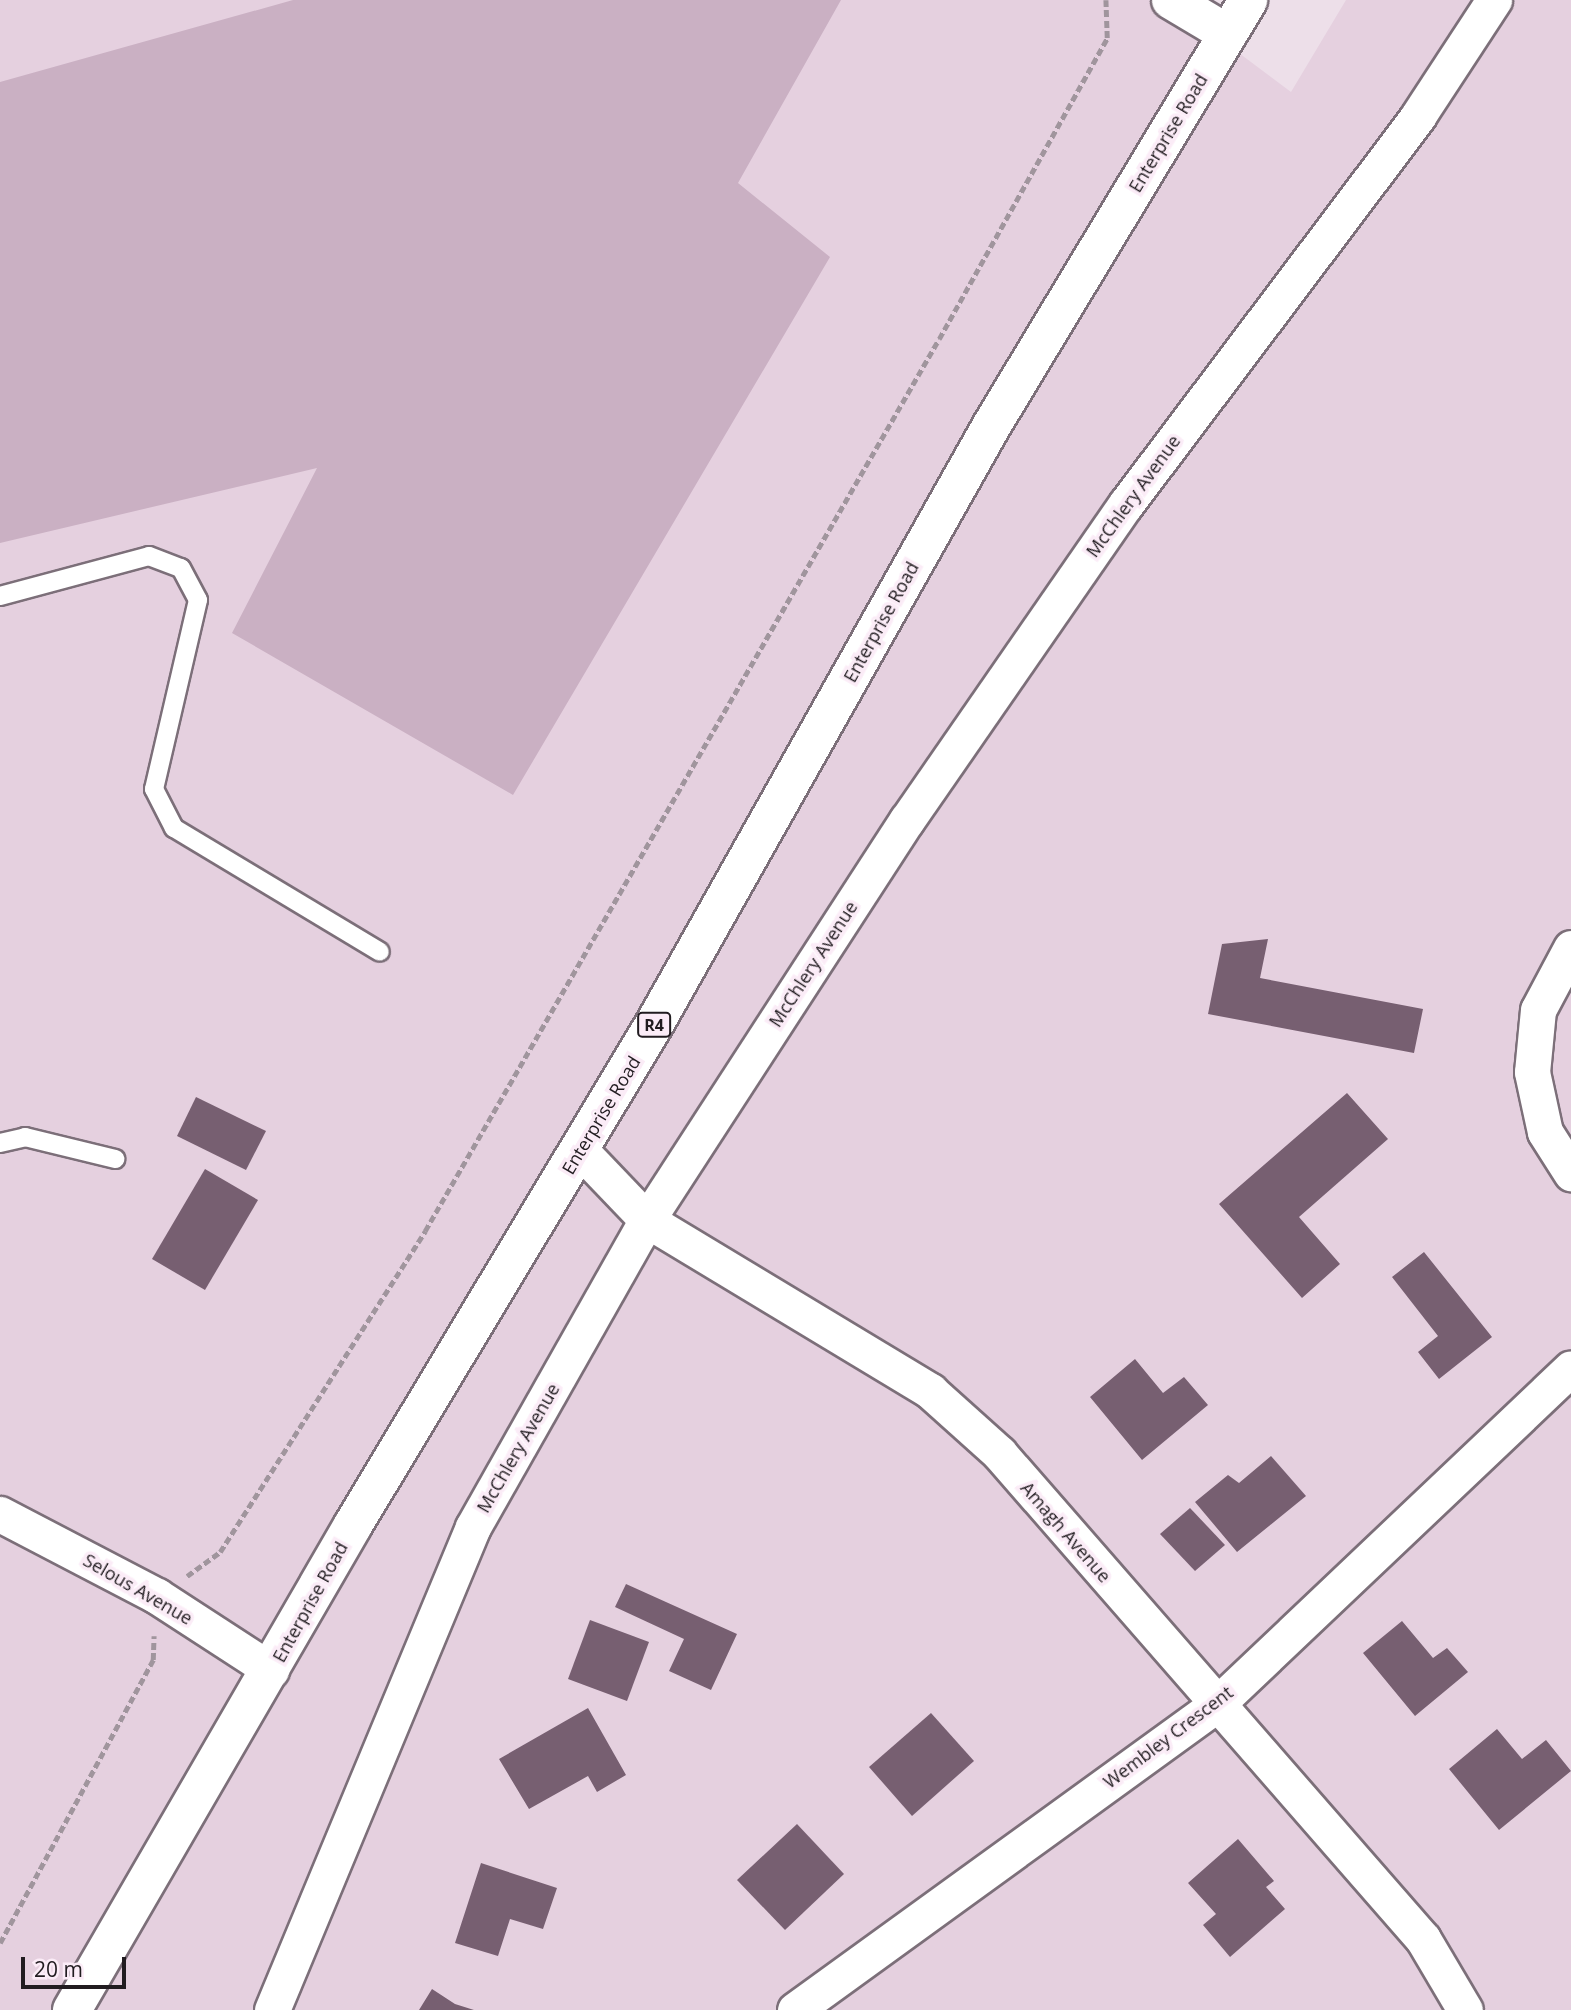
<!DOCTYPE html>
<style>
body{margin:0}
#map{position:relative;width:1571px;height:2010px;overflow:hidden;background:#eddfe9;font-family:"Open Sans",sans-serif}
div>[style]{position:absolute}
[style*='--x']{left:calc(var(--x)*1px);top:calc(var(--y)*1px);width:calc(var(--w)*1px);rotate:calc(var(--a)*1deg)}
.built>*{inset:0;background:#e5d0df}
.green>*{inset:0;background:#cab0c3}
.building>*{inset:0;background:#775f71}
.path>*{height:4.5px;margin-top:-2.25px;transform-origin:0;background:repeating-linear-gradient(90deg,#a0959d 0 7px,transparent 0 10.5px)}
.roads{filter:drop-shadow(2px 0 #7c6f79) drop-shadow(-2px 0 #7c6f79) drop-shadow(0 2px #7c6f79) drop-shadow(0 -2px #7c6f79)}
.lane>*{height:18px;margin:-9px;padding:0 9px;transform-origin:9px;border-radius:9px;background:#fff}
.street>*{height:35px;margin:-17.5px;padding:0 17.5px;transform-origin:17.5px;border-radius:17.5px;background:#fff}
.secondary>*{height:38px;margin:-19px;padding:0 19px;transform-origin:19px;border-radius:19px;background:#fff}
.highway>*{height:38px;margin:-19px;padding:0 19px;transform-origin:19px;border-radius:19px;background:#fff}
span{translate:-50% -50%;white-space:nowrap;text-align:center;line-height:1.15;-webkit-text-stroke:7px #fbecf7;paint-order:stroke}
.shield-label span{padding:2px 5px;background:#fbecf7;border:2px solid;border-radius:5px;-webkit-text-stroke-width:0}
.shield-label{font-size:16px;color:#211c20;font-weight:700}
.street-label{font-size:18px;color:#211c20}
.scale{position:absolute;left:21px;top:1957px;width:105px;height:32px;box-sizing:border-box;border:4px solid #211c20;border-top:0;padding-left:9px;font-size:21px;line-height:24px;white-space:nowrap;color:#211c20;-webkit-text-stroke:5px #fbecf7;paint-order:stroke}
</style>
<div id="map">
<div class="built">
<div style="clip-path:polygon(0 0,1168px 0,1291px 92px,1346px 0,1571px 0,1571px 2010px,0 2010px)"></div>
</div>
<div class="green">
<div style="clip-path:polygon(293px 0,841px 0,738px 183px,830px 257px,513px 795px,232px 633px,317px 468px,0 543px,0 82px)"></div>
</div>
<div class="building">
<div style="clip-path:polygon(1268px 939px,1260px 978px,1423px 1009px,1414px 1053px,1208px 1014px,1222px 944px)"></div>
<div style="clip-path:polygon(1347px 1093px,1388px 1139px,1299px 1217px,1340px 1264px,1302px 1298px,1219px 1204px)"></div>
<div style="clip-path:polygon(196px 1097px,266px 1131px,246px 1170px,177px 1136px)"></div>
<div style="clip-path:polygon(205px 1169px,258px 1200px,205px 1290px,152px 1259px)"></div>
<div style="clip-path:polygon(1424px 1252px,1492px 1337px,1439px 1379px,1418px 1352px,1438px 1336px,1392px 1277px)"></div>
<div style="clip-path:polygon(1135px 1359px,1163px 1393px,1184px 1377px,1208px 1405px,1142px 1460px,1090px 1397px)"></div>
<div style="clip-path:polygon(1271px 1456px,1306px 1496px,1237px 1552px,1195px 1502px,1228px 1475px,1239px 1483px)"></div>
<div style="clip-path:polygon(1190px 1508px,1225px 1545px,1195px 1571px,1160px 1534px)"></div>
<div style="clip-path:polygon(626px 1584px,737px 1634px,711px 1690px,669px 1671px,684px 1639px,615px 1607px)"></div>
<div style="clip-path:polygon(590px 1620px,649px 1642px,627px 1701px,568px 1679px)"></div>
<div style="clip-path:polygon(1402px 1621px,1433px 1658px,1447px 1648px,1468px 1672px,1415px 1716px,1363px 1653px)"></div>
<div style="clip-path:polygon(588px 1708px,626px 1775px,597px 1792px,588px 1776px,529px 1809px,499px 1759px)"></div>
<div style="clip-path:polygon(931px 1713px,974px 1761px,912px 1816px,869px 1767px)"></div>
<div style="clip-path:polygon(1497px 1729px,1522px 1759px,1546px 1740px,1571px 1771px,1499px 1830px,1449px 1769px)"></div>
<div style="clip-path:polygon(797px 1824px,844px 1874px,785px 1930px,737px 1880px)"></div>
<div style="clip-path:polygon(1238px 1839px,1274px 1881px,1266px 1887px,1285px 1909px,1230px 1957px,1203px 1925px,1216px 1914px,1188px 1883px)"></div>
<div style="clip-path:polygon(481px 1863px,557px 1888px,543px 1929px,510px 1919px,498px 1956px,455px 1943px)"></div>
<div style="clip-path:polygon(432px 1989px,455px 2004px,474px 2010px,419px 2010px)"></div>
</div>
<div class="path">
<div style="--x:187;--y:1576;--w:41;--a:-36"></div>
<div style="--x:220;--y:1552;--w:381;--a:-57.4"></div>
<div style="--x:425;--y:1231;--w:1029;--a:-60.05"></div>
<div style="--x:939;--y:339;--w:345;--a:-60.8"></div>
<div style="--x:1107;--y:38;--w:38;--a:-92"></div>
<div style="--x:0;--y:1943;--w:322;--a:-61.6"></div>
<div style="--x:153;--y:1660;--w:24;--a:-88"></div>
</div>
<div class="roads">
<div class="lane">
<div style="--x:0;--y:596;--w:154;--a:-15"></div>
<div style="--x:149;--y:556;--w:34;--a:21"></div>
<div style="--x:181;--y:568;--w:36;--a:62"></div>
<div style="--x:198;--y:600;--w:194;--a:103.1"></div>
<div style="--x:154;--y:789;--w:44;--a:62.9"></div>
<div style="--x:174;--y:828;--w:240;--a:31"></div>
<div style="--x:0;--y:1143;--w:26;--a:-13"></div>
<div style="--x:25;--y:1137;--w:93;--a:13.7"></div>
</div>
<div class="street">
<div style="--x:1571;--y:948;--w:70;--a:118"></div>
<div style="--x:1538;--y:1010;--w:62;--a:95.5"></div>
<div style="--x:1532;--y:1072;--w:61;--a:77.8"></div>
<div style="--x:1545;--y:1132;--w:49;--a:57.6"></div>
<div style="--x:580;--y:1150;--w:97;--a:46.3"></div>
<div style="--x:647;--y:1220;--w:331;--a:31.1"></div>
<div style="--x:930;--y:1391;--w:93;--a:41.9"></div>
<div style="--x:999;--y:1453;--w:645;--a:48.9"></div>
<div style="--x:1423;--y:1939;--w:82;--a:59.4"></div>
<div style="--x:0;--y:1514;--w:177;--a:27.6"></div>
<div style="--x:157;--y:1596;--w:136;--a:33"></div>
<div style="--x:272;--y:2010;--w:523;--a:-67.41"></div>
<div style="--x:473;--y:1527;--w:353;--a:-60.5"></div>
<div style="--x:647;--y:1220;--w:477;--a:-57"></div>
<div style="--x:907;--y:820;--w:384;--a:-55.3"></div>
<div style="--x:1126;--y:504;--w:486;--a:-53"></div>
<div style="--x:1418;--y:116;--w:139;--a:-56.8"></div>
<div style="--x:795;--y:2010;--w:520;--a:-35.92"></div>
<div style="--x:1216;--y:1705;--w:489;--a:-43.5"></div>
</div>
<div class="secondary">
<div style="--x:1171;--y:0;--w:66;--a:30.8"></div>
</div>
<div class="highway">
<div style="--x:72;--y:2010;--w:561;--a:-59.91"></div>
<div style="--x:353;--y:1525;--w:586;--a:-58.97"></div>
<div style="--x:655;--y:1023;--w:686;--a:-60.6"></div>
<div style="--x:992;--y:425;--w:496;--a:-58.9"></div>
</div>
</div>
<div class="shield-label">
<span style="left:654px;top:1025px">R4</span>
</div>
<div class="street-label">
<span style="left:1168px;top:133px;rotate:-59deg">Enterprise Road</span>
<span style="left:1133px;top:496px;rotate:-54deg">McChlery Avenue</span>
<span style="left:881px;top:622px;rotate:-61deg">Enterprise Road</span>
<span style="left:813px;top:964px;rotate:-57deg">McChlery Avenue</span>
<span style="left:601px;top:1115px;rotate:-59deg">Enterprise Road</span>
<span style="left:518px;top:1448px;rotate:-60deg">McChlery Avenue</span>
<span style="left:1066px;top:1532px;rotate:49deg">Amagh Avenue</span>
<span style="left:138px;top:1589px;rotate:30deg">Selous Avenue</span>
<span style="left:310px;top:1602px;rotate:-61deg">Enterprise Road</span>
<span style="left:1168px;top:1737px;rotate:-37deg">Wembley Crescent</span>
</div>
<div class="scale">20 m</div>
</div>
